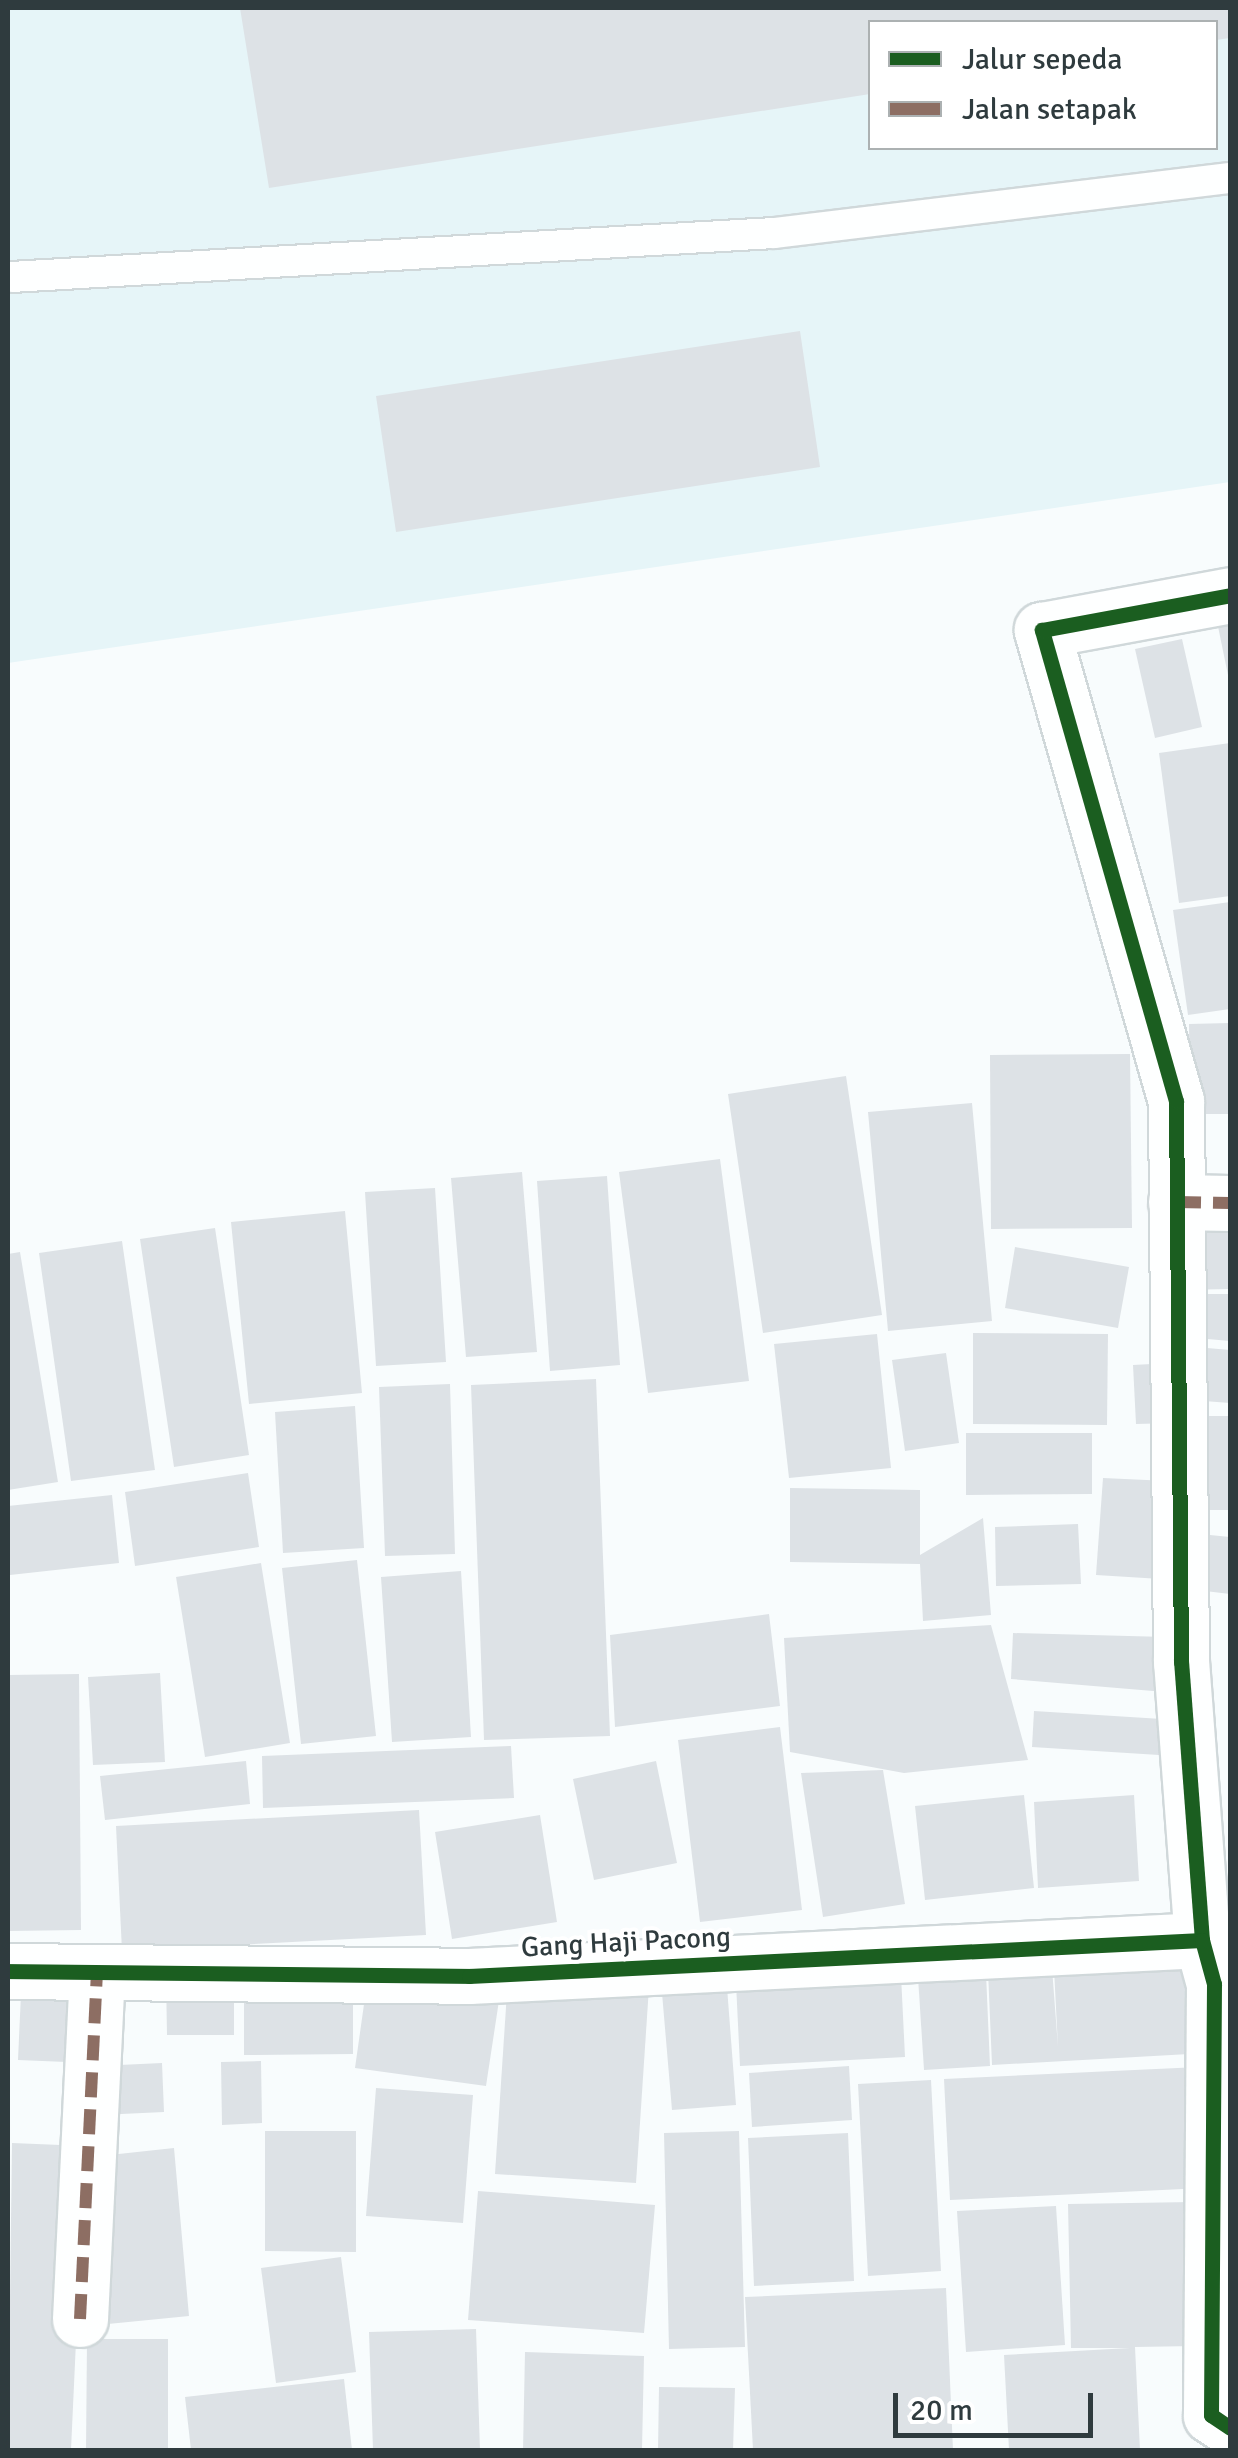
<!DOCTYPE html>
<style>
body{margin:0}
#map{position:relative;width:1238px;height:2458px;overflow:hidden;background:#f8fcfd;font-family:Signika,sans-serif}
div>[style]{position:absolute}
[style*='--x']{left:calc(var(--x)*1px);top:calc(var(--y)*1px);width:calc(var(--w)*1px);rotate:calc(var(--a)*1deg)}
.built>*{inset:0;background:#e6f5f8}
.building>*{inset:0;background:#dde2e6}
.roads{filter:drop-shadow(2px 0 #d0d8da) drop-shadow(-2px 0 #d0d8da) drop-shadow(0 2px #d0d8da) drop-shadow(0 -2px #d0d8da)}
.service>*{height:30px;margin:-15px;padding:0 15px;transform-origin:15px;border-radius:15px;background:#feffff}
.minor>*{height:55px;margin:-27.5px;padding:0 27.5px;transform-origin:27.5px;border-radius:27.5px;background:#feffff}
.quiet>*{height:12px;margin-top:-6px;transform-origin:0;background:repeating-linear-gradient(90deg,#8d6e63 0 25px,transparent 0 37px)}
.cycleway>*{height:15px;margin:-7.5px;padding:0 7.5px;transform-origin:7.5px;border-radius:7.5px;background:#1b5e20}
span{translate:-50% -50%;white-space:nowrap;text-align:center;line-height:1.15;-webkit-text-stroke:8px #fff;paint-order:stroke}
.street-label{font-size:28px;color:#2f3b3e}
.frame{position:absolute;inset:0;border:10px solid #2f3b3e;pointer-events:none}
.legend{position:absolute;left:868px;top:20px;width:350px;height:130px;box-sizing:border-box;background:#fff;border:2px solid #acb1b2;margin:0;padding:12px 18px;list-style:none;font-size:30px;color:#2f3b3e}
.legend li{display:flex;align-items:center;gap:20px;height:50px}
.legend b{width:50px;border:2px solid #acb1b2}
.scale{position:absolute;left:893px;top:2393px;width:200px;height:45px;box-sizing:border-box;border:5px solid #2f3b3e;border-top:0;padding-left:12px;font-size:30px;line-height:35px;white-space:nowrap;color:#2f3b3e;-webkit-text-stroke:8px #fff;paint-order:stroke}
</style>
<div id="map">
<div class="built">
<div style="clip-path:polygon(evenodd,8px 8px,1230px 8px,1230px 482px,8px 663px,8px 8px,870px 22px,1216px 22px,1216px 148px,870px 148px,870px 22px)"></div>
</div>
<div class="building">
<div style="clip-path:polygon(240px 8px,1230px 8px,1230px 38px,1216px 40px,1216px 22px,870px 22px,870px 94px,269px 188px)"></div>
<div style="clip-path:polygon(800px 331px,820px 467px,396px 532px,376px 396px)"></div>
<div style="clip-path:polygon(1230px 604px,1230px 680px,1229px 680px,1214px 607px)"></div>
<div style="clip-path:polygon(1182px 639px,1202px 727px,1155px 738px,1135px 649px)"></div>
<div style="clip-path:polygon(1230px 743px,1230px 896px,1179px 903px,1159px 753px)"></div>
<div style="clip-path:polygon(1230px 902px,1230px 1009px,1188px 1015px,1173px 910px)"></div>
<div style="clip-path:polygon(1230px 1023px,1230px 1114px,1190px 1114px,1189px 1024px)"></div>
<div style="clip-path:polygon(1130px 1054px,1132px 1228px,991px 1229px,990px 1055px)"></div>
<div style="clip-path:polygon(846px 1076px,882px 1315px,763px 1333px,728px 1094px)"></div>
<div style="clip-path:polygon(972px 1103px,992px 1321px,888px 1331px,868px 1112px)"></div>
<div style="clip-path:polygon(720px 1159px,749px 1381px,648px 1393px,619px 1172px)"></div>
<div style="clip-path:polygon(522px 1172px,537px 1352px,466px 1357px,451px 1178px)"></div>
<div style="clip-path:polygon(607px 1176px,620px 1365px,550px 1371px,537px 1181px)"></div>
<div style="clip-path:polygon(435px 1188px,446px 1362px,376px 1366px,365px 1192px)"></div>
<div style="clip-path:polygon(345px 1211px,362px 1393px,249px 1404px,231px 1222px)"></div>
<div style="clip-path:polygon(1182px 1213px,1230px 1213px,1230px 1289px,1181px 1290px)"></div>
<div style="clip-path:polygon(215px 1228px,249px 1455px,174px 1467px,140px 1239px)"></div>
<div style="clip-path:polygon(122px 1241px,155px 1470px,71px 1481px,39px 1253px)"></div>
<div style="clip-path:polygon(1015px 1247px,1129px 1267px,1118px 1328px,1005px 1308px)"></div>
<div style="clip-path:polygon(20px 1252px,58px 1482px,8px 1490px,8px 1254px)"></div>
<div style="clip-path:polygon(1183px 1294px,1230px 1294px,1230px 1341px,1185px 1337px)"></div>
<div style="clip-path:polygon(973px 1333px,1108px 1334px,1107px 1425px,973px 1424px)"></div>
<div style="clip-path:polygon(877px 1334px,891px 1468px,789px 1478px,774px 1344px)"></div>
<div style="clip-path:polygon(1207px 1348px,1230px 1350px,1230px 1403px,1204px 1401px)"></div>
<div style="clip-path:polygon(946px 1353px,959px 1443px,905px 1451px,892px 1360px)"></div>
<div style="clip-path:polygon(1170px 1363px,1173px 1423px,1136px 1424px,1133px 1365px)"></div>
<div style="clip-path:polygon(596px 1379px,610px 1736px,484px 1740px,471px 1385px)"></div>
<div style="clip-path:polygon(450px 1384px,455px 1554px,385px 1556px,379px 1387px)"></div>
<div style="clip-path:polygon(355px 1406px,364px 1548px,283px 1553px,275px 1412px)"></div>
<div style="clip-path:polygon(1191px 1416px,1230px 1416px,1230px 1510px,1190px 1510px)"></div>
<div style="clip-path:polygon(966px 1433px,1092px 1433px,1092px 1494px,966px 1495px)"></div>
<div style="clip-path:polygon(248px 1473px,259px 1547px,135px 1566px,125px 1492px)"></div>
<div style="clip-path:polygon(1103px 1478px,1168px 1481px,1161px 1579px,1096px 1575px)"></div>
<div style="clip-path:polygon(790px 1488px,920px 1490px,920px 1555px,983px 1518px,991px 1615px,923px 1621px,920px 1564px,790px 1562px)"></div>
<div style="clip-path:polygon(112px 1495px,119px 1563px,10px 1575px,8px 1506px)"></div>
<div style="clip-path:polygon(1078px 1524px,1081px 1584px,996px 1586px,995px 1527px)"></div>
<div style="clip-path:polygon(1210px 1535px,1230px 1537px,1230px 1594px,1205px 1591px)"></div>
<div style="clip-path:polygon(357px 1560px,376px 1736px,301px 1744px,282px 1568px)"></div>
<div style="clip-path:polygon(261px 1563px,290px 1743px,205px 1757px,176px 1577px)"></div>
<div style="clip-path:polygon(461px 1571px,471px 1737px,392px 1742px,381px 1577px)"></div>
<div style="clip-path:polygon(769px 1614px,780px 1706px,615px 1727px,610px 1635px)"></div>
<div style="clip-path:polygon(991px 1625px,1028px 1760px,904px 1773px,790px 1752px,784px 1638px)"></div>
<div style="clip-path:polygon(1013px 1633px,1166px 1637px,1165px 1692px,1011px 1679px)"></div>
<div style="clip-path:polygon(160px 1673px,165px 1762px,93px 1765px,88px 1677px)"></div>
<div style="clip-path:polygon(79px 1674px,81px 1930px,8px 1931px,8px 1675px)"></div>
<div style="clip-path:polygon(1034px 1711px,1162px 1719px,1159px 1755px,1032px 1747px)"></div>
<div style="clip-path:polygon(780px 1727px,802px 1910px,700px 1922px,678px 1740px)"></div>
<div style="clip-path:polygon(511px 1746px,514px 1798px,263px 1808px,262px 1756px)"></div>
<div style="clip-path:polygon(246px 1761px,250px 1804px,105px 1820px,100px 1776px)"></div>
<div style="clip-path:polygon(656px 1761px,677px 1863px,594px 1880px,573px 1779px)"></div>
<div style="clip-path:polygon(883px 1770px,905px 1904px,823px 1917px,801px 1773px)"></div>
<div style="clip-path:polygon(1024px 1795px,1034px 1888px,925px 1900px,915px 1806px)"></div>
<div style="clip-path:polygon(1134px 1795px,1139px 1881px,1038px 1888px,1034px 1802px)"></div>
<div style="clip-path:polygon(419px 1810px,426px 1935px,122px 1951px,116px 1826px)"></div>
<div style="clip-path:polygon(540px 1815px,557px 1922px,452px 1939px,435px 1832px)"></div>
<div style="clip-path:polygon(1183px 1961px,1189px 2054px,992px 2065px,988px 1971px,1052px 1968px,1058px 2047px,1054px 1969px)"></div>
<div style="clip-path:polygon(986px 1973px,990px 2066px,924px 2070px,918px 1977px)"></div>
<div style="clip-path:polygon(901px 1975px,905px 2057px,740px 2066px,736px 1983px)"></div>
<div style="clip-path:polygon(234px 1976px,234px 2035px,167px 2035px,166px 1977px)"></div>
<div style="clip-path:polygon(368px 1976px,500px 1994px,486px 2086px,355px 2068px)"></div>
<div style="clip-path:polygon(508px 1977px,649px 1987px,636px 2183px,495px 2174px)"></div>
<div style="clip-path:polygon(244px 1983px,353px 1983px,353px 2054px,244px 2055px)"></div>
<div style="clip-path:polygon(727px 1987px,736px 2105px,672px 2110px,662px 1993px)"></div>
<div style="clip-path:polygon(21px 1994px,94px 1996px,91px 2063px,18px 2060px)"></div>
<div style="clip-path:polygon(261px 2061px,262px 2123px,222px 2125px,221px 2062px)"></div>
<div style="clip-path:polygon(162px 2063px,164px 2112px,100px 2115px,98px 2066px)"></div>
<div style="clip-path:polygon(849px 2066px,852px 2120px,752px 2127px,749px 2073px)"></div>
<div style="clip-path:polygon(1199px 2067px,1204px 2188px,950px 2200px,944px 2079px)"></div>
<div style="clip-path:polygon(931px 2080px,941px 2271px,868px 2276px,858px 2084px)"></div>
<div style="clip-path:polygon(376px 2088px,473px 2095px,463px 2223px,366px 2216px)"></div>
<div style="clip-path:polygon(265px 2131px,356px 2131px,356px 2252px,265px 2251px)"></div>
<div style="clip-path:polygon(739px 2131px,745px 2347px,669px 2349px,664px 2133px)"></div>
<div style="clip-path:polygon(848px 2133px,854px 2281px,754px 2286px,748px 2138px)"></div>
<div style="clip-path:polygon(12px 2143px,85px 2146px,71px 2450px,8px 2450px)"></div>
<div style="clip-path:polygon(174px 2148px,189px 2316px,108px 2324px,91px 2157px)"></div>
<div style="clip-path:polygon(478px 2191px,655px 2205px,644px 2333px,468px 2320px)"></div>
<div style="clip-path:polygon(1192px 2202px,1195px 2346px,1135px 2347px,1140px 2450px,1009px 2450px,1004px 2355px,1130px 2348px,1071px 2348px,1068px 2204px)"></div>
<div style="clip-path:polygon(1056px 2206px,1065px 2345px,966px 2352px,957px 2211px)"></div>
<div style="clip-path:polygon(341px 2257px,356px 2372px,276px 2383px,261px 2268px)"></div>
<div style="clip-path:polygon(946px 2288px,953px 2450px,753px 2450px,745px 2297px)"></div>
<div style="clip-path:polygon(476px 2329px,480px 2450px,373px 2450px,369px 2332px)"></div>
<div style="clip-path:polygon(87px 2339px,168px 2339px,168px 2450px,86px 2450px)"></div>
<div style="clip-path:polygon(525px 2352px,644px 2356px,642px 2450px,523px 2450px)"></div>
<div style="clip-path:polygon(344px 2379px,352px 2450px,191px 2450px,185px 2397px)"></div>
<div style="clip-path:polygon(659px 2387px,735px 2388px,733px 2450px,658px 2450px)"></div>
</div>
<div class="roads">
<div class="service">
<div style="--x:11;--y:277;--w:764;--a:-3.3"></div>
<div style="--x:774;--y:233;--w:459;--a:-6.9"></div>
</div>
<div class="minor">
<div style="--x:1176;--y:1202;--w:54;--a:1.1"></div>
<div style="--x:1202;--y:1940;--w:279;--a:-94.3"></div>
<div style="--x:1181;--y:1662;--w:561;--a:-90.51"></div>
<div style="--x:1176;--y:1101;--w:490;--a:-105.9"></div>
<div style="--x:1042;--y:630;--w:191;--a:-10.5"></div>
<div style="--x:8;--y:1971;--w:461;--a:0.6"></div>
<div style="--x:469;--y:1976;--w:734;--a:-2.81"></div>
<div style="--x:1202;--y:1940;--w:46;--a:74.7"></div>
<div style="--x:1214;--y:1984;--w:431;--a:90.4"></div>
<div style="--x:1211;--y:2415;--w:23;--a:34"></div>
<div style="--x:80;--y:2319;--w:346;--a:-87.2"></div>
</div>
</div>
<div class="quiet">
<div style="--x:1176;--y:1202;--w:54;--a:1.1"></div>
<div style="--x:80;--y:2319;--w:346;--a:-87.2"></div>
</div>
<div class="cycleway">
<div style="--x:1202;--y:1940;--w:279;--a:-94.3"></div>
<div style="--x:1181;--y:1662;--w:561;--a:-90.51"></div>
<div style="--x:1176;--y:1101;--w:490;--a:-105.9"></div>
<div style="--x:1042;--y:630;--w:191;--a:-10.5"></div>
<div style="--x:8;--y:1971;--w:461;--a:0.6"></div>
<div style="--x:469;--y:1976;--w:734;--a:-2.81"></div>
<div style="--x:1202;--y:1940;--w:46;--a:74.7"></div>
<div style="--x:1214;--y:1984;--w:431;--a:90.4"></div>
<div style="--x:1211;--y:2415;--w:23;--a:34"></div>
</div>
<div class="street-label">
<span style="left:626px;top:1942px;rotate:-3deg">Gang Haji Pacong</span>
</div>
<div class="frame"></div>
<ul class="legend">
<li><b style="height:12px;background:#1b5e20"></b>Jalur sepeda</li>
<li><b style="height:12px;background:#8d6e63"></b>Jalan setapak</li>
</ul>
<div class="scale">20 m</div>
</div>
